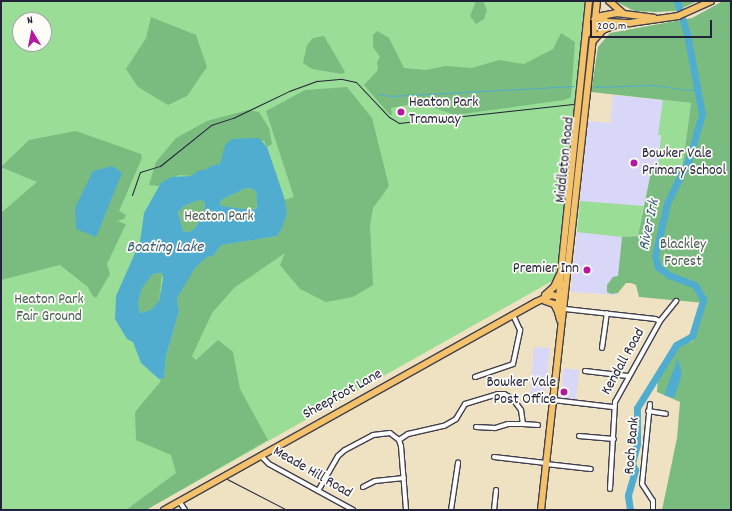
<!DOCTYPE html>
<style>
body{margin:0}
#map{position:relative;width:732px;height:511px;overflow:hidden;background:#efe2c3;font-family:Dekko,sans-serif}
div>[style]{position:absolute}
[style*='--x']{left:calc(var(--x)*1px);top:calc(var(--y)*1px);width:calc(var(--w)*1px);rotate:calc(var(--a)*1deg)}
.built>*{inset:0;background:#d9d7f7}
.green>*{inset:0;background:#99dd96}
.forest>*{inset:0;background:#7abc7f}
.water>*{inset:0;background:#51add0}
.stream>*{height:1px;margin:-0.5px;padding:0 0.5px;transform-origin:0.5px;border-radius:0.5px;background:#51add0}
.river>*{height:7px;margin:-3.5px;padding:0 3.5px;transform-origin:3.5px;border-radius:3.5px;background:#51add0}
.roads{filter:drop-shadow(1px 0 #413f4f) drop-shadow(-1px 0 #413f4f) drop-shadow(0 1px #413f4f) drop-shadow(0 -1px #413f4f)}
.minor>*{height:4px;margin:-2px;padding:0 2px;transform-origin:2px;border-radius:2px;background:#fff}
.primary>*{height:6px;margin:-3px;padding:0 3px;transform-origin:3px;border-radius:3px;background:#f3c26a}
.trunk>*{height:6px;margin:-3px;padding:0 3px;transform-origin:3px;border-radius:3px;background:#f3c26a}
.tram>*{height:1px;margin:-0.5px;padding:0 0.5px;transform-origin:0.5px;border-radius:0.5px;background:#22223b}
.dots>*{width:11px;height:11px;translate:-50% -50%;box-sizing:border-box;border:2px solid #fdfcf7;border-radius:50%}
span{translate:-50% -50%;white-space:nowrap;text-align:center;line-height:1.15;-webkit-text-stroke:3.5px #fdfcf7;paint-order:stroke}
.poi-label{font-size:15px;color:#22223b}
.left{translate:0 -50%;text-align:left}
.right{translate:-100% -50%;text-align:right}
.street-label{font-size:15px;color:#22223b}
.park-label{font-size:15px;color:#465a56}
.water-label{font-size:16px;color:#355a77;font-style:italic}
.frame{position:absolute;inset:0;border:2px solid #22223b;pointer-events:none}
.north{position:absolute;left:12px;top:12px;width:40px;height:40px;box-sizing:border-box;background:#fdfcf7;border:1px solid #a5a5ac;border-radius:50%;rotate:350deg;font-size:11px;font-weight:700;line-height:16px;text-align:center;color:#22223b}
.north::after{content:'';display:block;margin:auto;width:14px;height:18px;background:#b5179e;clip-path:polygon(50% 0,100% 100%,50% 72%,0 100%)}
.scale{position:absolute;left:590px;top:20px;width:122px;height:18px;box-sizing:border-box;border:2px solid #22223b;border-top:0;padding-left:5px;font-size:12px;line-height:14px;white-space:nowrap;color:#22223b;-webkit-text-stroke:3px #fdfcf7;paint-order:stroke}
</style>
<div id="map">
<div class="built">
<div style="clip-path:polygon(613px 95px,691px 103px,682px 170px,652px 167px,638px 236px,622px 237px,617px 295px,571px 292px,588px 121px,610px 123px)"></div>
<div style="clip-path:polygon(534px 347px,550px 348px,544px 405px,536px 404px,537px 397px,531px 396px,530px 392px)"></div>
<div style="clip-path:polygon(564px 368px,579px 370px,576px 400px,560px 398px)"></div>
</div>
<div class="green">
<div style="clip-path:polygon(evenodd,1px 1px,585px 1px,559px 263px,554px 280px,146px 510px,1px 510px,1px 1px,20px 20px,44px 20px,44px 44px,20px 44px,20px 20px)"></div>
<div style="clip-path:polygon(663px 100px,691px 103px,682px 170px,658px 167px,661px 135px,658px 135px)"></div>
<div style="clip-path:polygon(580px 201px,644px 206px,638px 236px,622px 237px,577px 232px)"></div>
</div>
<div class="forest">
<div style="clip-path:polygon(476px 1px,483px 1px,487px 10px,484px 19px,476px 24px,470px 16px)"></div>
<div style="clip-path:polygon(615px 1px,698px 1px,676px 11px,656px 12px,634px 11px)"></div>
<div style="clip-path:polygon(723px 1px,731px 1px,731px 510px,662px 510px,677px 438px,680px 402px,657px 392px,658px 379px,679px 345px,693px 341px,705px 303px,639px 297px,636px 285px,631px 283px,626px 283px,618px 293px,611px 294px,607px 292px,607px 285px,613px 277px,618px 276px,622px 237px,638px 236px,652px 167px,682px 170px,691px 103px,591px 92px,598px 47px,610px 33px,692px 18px)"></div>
<div style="clip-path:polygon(151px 17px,196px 35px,207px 67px,187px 96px,168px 105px,138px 87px,126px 69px,146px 38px)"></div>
<div style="clip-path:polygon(377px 31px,389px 38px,404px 68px,426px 70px,446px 66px,472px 68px,499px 60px,524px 64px,553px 49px,561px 33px,575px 42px,571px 97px,564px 100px,455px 115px,429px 106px,419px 107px,417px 103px,391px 108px,392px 115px,390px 115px,364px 85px,378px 70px,377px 62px,380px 57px,373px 47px,373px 35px)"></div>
<div style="clip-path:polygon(324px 36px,345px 72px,342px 74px,312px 69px,303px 63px,307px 45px,313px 38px)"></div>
<div style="clip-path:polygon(347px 87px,372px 118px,389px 186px,373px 208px,370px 226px,373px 285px,353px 297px,326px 302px,300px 289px,280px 265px,285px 253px,234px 288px,212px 313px,192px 356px,196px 360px,218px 340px,233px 352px,240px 389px,268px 440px,146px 510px,126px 510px,176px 473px,171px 455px,136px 440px,135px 412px,161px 381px,159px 379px,164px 378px,166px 356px,179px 311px,177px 298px,183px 285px,195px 268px,207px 257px,213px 256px,221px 245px,277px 236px,287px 213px,284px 200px,294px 197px,266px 111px,305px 90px)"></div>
<div style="clip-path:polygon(248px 110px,259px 112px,269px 128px,272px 144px,267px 147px,264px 141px,243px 139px,223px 158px,220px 164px,191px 176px,179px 175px,159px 186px,149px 185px,156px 162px,176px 138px,207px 121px)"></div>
<div style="clip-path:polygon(76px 131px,141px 154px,142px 158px,119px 211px,126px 215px,124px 219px,117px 221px,126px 224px,107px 264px,110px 274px,96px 298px,92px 295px,88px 287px,60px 265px,1px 280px,1px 213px,37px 182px,1px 167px,29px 140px)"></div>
<div style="clip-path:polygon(246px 188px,253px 189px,256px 192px,257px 207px,252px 210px,221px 206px,220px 202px,223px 199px)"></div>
<div style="clip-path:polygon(199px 200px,205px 202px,204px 215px,194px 229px,189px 232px,183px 231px,178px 212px,184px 206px)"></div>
<div style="clip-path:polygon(162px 273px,159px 301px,152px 310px,140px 313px,138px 302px,142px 287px,153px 274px)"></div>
</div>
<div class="water">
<div style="clip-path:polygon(evenodd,259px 138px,267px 147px,284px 197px,287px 213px,282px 228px,277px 236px,221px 245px,213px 256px,207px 257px,195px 268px,177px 298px,179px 311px,166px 356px,164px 378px,159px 379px,141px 363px,133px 342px,127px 339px,115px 319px,116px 296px,140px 242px,144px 213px,161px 183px,171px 177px,191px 176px,198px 171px,208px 169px,210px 166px,220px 164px,225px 145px,232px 139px,259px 138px,246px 188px,253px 189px,256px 192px,257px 208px,252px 210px,221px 206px,220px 202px,223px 199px,246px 188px,259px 138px,199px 200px,205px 202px,204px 215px,194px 229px,189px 232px,183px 231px,178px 212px,184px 206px,199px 200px,259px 138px,153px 274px,162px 273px,163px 279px,159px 301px,151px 310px,140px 313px,138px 302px,142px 288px,153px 274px)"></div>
<div style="clip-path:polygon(112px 166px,122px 173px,96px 237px,76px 229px,75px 208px,93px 171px)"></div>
<div style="clip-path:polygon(678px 358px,682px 374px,674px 398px,664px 395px)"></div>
</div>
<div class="stream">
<div style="--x:594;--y:87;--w:59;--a:-1.9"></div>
<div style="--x:653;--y:85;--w:35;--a:8"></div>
<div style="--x:688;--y:90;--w:9;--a:-13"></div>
<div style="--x:378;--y:94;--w:13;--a:9"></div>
<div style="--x:391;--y:96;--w:183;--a:-3.1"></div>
</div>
<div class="river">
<div style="--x:630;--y:510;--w:15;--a:-98"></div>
<div style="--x:628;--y:495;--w:26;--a:-74"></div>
<div style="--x:635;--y:470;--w:8;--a:-113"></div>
<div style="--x:632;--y:463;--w:20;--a:-75"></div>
<div style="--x:637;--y:444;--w:36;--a:-90"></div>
<div style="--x:637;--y:408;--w:74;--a:-58.2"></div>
<div style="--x:676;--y:345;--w:18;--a:-29"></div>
<div style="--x:692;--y:336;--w:39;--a:-73"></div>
<div style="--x:703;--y:299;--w:16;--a:-120"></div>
<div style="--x:695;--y:285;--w:28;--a:-159"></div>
<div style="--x:669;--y:275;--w:14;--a:-144"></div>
<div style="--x:658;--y:267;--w:11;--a:-105"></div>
<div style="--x:655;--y:256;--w:54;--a:-77.2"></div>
<div style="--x:667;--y:203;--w:49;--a:-63.4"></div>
<div style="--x:689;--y:159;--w:47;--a:-73.9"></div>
<div style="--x:702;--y:114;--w:81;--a:-100.6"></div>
<div style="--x:687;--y:34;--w:34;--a:-107"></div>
</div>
<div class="roads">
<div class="minor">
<div style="--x:565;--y:309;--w:91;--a:6.3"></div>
<div style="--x:655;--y:319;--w:5;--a:22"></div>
<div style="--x:602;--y:348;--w:35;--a:-82"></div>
<div style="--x:585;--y:371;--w:43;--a:6.6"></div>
<div style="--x:475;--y:377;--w:40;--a:-18.9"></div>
<div style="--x:513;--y:364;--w:35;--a:-78"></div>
<div style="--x:520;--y:330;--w:17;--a:-115"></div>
<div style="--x:553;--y:400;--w:60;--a:6.7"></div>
<div style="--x:650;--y:404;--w:80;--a:95.7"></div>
<div style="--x:642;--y:484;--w:20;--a:57"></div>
<div style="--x:653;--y:501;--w:9;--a:90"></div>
<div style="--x:648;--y:411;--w:18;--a:9"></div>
<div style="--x:523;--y:424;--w:15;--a:4"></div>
<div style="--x:579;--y:436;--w:35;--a:5"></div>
<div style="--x:399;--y:440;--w:11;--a:-34"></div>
<div style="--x:408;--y:434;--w:37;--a:-13"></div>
<div style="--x:444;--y:426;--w:14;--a:-30"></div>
<div style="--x:456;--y:419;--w:17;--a:-59"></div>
<div style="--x:465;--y:404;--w:34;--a:-17"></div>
<div style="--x:498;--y:394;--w:6;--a:0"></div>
<div style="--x:504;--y:394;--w:10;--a:29"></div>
<div style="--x:513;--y:399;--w:14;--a:54"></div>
<div style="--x:521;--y:410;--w:14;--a:82"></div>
<div style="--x:523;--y:424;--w:15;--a:180"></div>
<div style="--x:508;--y:424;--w:14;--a:163"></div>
<div style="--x:495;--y:428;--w:19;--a:-177"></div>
<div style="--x:261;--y:456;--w:11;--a:45"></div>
<div style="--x:269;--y:464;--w:96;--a:28.7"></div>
<div style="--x:494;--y:457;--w:52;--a:6.6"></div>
<div style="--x:546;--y:464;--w:45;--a:6.3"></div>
<div style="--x:363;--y:487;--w:13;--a:-27"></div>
<div style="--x:375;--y:481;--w:29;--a:-6"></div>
<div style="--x:610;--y:489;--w:87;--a:-86.7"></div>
<div style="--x:615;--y:402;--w:93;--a:-60.9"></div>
<div style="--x:660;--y:321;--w:26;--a:-51"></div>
<div style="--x:318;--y:491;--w:40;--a:-60.3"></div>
<div style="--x:338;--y:456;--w:9;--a:-41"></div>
<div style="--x:345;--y:450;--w:32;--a:-28"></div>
<div style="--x:373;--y:435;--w:17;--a:-7"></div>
<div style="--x:390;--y:433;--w:11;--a:38"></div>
<div style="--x:399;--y:440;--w:6;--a:72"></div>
<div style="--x:401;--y:446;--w:64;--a:85.5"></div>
<div style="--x:179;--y:501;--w:11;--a:56"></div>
<div style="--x:451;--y:510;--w:48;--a:-81.5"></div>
<div style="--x:494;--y:510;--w:20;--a:-84"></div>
</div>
<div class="primary">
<div style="--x:609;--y:1;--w:18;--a:41"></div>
<div style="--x:596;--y:17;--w:13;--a:23"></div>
<div style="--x:608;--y:22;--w:22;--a:3"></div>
<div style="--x:630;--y:23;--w:49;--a:-8.3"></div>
<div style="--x:678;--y:16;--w:36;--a:-24"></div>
<div style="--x:596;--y:17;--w:20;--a:-11"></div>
<div style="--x:616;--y:13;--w:38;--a:7"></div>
<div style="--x:587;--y:34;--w:16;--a:-63"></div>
<div style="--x:594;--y:40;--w:13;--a:-48"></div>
<div style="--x:603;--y:30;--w:16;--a:-22"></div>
<div style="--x:545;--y:295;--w:12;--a:-42"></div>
<div style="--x:554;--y:287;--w:14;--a:-65"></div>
<div style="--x:545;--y:301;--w:9;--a:18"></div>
<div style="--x:554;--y:304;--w:9;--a:63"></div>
<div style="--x:164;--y:510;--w:426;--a:-29.2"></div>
<div style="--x:536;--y:302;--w:17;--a:-24"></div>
<div style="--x:552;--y:295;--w:7;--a:16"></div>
</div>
<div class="trunk">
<div style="--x:560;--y:320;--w:8;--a:-104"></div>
<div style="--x:558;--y:312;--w:40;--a:-85.7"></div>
<div style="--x:561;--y:272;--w:272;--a:-84.1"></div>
<div style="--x:541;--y:510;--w:512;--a:-83.72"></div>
</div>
</div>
<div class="tram">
<div style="--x:132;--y:195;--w:24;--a:-71"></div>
<div style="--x:140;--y:172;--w:21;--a:-17"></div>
<div style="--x:160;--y:166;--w:65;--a:-38.8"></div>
<div style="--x:211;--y:125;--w:23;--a:-18"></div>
<div style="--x:233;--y:118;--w:62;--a:-25.7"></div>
<div style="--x:289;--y:91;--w:30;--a:-20"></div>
<div style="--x:317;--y:81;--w:25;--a:-5"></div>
<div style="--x:342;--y:79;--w:14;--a:12"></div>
<div style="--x:356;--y:82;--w:48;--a:46.7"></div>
<div style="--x:389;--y:117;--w:12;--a:31"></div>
<div style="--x:399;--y:123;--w:175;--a:-6.2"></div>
<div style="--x:227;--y:479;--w:68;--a:27.3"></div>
</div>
<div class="dots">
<div style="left:401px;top:112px;background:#b5179e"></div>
<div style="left:634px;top:163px;background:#b5179e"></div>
<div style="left:587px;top:270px;background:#b5179e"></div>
<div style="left:564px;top:392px;background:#b5179e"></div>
</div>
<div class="poi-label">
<span class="left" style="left:409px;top:112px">Heaton Park<br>Tramway</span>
<span class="left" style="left:642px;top:163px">Bowker Vale<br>Primary School</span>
<span class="right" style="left:579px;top:270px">Premier Inn</span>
<span class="right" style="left:556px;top:392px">Bowker Vale<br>Post Office</span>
</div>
<div class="street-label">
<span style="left:566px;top:160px;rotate:-84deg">Middleton Road</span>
<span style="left:624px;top:362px;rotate:-61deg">Kendall Road</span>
<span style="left:343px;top:395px;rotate:-29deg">Sheepfoot Lane</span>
<span style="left:633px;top:446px;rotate:-85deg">Roch Bank</span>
<span style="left:312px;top:473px;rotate:30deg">Meade Hill Road</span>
</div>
<div class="park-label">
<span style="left:219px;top:218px">Heaton Park</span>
<span style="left:683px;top:254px">Blackley<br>Forest</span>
<span style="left:49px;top:309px">Heaton Park<br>Fair Ground</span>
</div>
<div class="water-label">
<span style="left:650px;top:225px;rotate:-78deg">River Irk</span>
<span style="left:165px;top:248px">Boating Lake</span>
</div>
<div class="frame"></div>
<div class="north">N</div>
<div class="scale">200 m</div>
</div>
